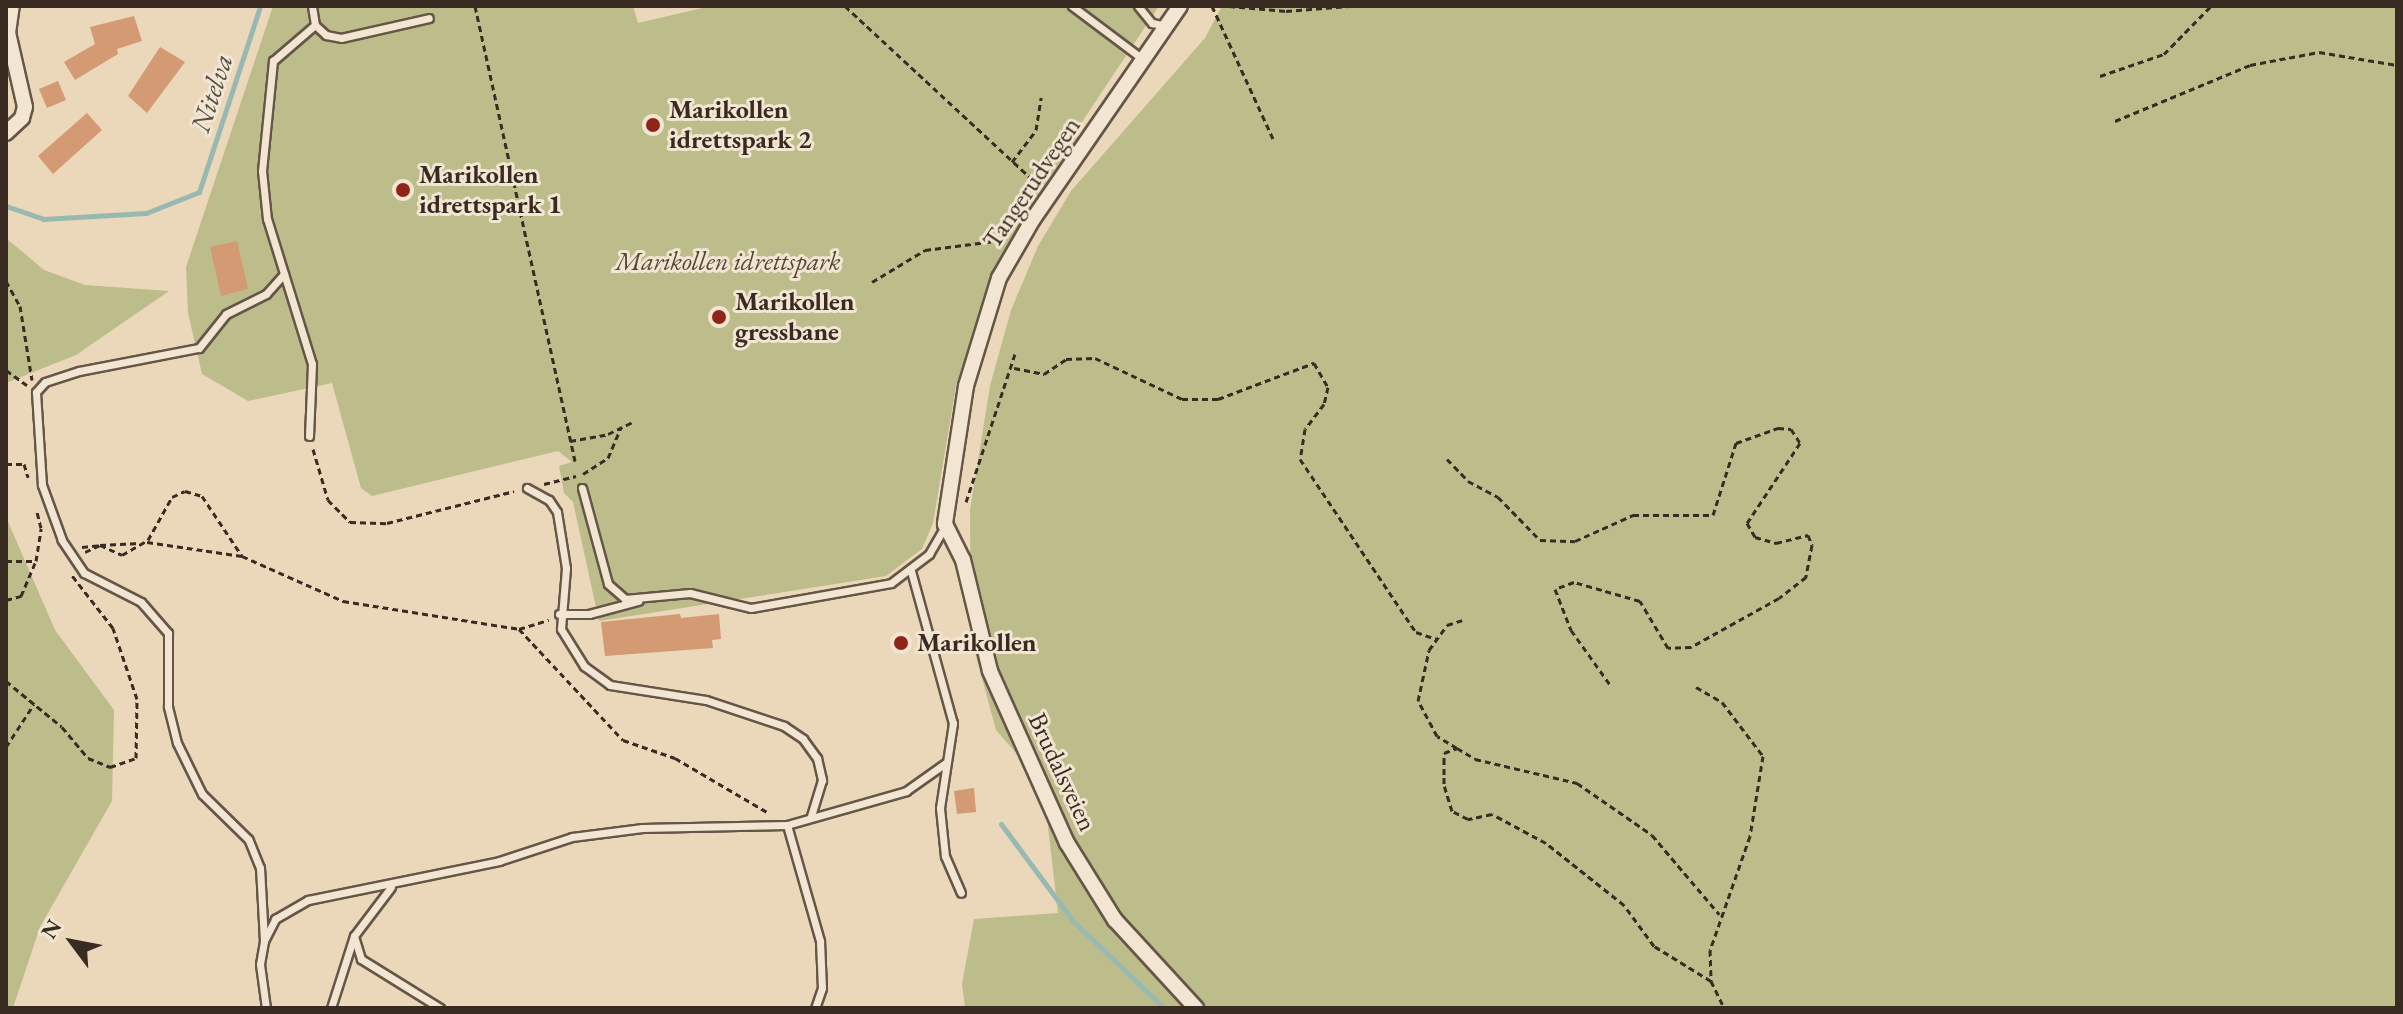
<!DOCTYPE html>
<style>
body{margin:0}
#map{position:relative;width:2403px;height:1014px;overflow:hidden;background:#ebd7b9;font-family:"EB Garamond",serif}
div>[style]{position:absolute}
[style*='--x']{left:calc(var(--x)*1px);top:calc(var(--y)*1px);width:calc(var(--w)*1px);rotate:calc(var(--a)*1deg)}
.green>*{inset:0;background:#bdbd8b}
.stream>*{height:5px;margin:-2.5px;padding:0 2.5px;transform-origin:2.5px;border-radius:2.5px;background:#98b9b2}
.building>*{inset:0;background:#d49a74}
.path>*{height:3px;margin-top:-1.5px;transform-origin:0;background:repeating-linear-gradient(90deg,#392b22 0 6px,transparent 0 10px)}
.roads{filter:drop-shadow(2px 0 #665648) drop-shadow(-2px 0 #665648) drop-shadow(0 2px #665648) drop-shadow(0 -2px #665648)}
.lane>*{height:7px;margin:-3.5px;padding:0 3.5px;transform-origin:3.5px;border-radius:3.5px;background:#f2e5d2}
.street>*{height:14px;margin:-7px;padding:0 7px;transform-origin:7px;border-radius:7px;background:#f2e5d2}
.dots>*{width:22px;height:22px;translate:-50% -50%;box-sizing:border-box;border:4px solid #f2e5d2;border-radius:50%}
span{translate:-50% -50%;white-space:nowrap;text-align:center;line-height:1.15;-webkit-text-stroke:6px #f2e5d2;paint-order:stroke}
.poi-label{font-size:26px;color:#392b22;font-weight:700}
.left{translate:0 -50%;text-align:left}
.street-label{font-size:26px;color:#392b22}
.park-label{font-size:26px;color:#534837;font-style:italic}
.water-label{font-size:28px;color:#514e46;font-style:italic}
.frame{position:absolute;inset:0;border:8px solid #392b22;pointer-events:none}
.north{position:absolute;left:32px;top:902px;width:80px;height:80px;-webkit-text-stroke:6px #f2e5d2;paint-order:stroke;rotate:302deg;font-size:22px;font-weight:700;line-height:32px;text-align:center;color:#392b22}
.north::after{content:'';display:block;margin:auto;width:28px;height:36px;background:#392b22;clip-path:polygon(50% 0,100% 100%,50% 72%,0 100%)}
</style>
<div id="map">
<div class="green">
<div style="clip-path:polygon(273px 6px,633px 6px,638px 23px,711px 6px,1159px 6px,1074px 134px,1081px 139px,992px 274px,956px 386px,933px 523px,922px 549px,886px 576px,599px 621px,573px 502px,564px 493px,559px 466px,572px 462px,558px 451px,372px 496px,361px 488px,332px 383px,248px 401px,202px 374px,188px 313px,186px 267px)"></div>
<div style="clip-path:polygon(1222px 6px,2397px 6px,2397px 1008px,965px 1008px,962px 984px,974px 919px,1058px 913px,1043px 784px,996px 730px,971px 638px,970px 510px,990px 386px,1011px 310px,1038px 246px,1071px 191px,1205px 38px)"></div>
<div style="clip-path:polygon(6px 238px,44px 270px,85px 285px,169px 291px,76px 355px,6px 383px)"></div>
<div style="clip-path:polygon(6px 517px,55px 630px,114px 710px,112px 801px,40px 927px,13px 1008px,6px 1008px)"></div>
</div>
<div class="stream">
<div style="--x:6;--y:206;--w:39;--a:19"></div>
<div style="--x:43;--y:219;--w:103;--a:-3.3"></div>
<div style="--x:146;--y:213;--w:57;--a:-21.6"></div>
<div style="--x:199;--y:192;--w:196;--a:-71.8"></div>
<div style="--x:1001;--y:824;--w:121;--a:53.4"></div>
<div style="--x:1073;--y:921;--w:126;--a:43.7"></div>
</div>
<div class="building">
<div style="clip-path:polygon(134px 16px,142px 41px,117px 49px,118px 54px,75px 80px,64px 62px,95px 44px,90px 27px)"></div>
<div style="clip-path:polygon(160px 47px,185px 62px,147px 113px,128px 96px)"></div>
<div style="clip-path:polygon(58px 81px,66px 100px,47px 108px,39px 89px)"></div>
<div style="clip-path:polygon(87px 113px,102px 130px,53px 174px,38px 156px)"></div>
<div style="clip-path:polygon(237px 241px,248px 289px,221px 296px,210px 247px)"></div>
<div style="clip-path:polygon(680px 614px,681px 618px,719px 614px,721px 639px,712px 640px,713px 648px,605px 656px,601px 622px)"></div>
<div style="clip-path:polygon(974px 788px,976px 812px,957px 814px,954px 791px)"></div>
</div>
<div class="path">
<div style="--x:475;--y:6;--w:466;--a:77.6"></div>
<div style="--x:845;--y:6;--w:263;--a:42.8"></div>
<div style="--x:1212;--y:6;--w:149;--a:65.3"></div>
<div style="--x:1229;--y:6;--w:57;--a:5"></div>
<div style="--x:1286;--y:11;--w:63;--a:-4.5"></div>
<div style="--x:2100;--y:76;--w:68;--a:-19"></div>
<div style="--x:2164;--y:54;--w:67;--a:-45.6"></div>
<div style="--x:2115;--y:121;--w:146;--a:-22.5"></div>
<div style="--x:2250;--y:65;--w:70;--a:-10.7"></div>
<div style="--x:2319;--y:52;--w:79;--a:9.5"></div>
<div style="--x:1012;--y:162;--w:40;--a:-53"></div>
<div style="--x:1036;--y:130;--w:33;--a:-81"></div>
<div style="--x:6;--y:281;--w:29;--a:61"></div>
<div style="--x:20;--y:306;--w:75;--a:80.8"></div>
<div style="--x:872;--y:282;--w:62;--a:-31.1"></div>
<div style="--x:925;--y:250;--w:78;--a:-7.4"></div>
<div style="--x:1014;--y:368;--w:31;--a:11"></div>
<div style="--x:1044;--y:374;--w:27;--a:-34"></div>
<div style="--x:1066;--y:359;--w:29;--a:-2"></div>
<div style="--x:1095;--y:358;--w:96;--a:25.2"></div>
<div style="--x:1182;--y:399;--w:36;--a:0"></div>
<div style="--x:1218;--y:399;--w:103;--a:-20.6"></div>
<div style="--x:1314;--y:363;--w:28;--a:60"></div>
<div style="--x:1328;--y:387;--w:17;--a:103"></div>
<div style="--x:1324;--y:404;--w:31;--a:127"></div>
<div style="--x:1305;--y:429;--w:30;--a:99"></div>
<div style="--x:1300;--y:459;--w:208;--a:56.2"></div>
<div style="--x:1416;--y:632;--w:21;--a:19"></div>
<div style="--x:6;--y:370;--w:26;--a:36"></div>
<div style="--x:570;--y:441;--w:39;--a:-10"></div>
<div style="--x:608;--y:434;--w:28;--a:-26"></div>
<div style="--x:313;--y:449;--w:53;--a:73.6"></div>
<div style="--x:328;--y:500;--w:31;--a:45"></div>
<div style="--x:350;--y:522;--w:37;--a:2"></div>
<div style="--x:387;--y:523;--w:131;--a:-14.1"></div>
<div style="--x:1447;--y:459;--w:30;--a:46"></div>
<div style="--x:1468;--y:481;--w:34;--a:28"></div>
<div style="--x:1498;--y:497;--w:60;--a:45.7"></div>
<div style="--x:1540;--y:540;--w:35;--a:2"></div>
<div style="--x:1575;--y:541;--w:64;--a:-24.1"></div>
<div style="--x:1633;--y:515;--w:80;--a:0"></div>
<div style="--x:1713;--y:515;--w:76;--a:-72.3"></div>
<div style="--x:1736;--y:443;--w:45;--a:-19.7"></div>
<div style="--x:1778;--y:428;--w:13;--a:4"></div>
<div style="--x:1791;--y:429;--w:17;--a:57"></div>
<div style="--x:1800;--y:443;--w:96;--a:123.5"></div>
<div style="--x:1747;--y:523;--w:16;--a:60"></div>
<div style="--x:1755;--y:537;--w:22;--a:16"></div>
<div style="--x:1776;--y:543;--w:33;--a:-14"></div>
<div style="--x:1808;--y:535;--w:11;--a:68"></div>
<div style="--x:1812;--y:545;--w:33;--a:101"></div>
<div style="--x:1806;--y:577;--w:34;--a:142"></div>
<div style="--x:1779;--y:598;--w:101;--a:150.9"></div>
<div style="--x:1691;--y:647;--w:23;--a:178"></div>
<div style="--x:1668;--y:648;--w:55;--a:-120.8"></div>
<div style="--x:1640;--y:601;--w:69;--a:-163.9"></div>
<div style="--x:1574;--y:582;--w:20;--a:160"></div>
<div style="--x:1555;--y:589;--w:44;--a:68.7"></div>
<div style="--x:1571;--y:630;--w:69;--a:54.5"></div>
<div style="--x:6;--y:464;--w:18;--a:0"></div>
<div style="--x:24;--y:464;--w:14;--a:73"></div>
<div style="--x:583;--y:474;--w:30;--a:-33"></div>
<div style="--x:608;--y:458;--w:34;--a:-67"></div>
<div style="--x:544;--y:484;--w:33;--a:-14"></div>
<div style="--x:966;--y:502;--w:156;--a:-71.7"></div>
<div style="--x:147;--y:542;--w:96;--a:8.4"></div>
<div style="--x:242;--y:556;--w:111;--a:24"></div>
<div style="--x:343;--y:601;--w:178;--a:9"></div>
<div style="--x:519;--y:629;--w:31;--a:-17"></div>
<div style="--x:82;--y:547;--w:18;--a:-6"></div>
<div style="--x:100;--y:545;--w:24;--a:24"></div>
<div style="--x:122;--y:555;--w:30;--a:-30"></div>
<div style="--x:148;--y:540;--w:49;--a:-60.8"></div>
<div style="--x:172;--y:497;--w:14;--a:-25"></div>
<div style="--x:185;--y:491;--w:18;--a:16"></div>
<div style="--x:202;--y:496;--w:72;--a:56.3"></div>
<div style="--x:85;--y:552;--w:17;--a:-25"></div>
<div style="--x:100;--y:545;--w:40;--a:-2.9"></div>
<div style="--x:6;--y:561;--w:30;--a:0"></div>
<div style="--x:36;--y:561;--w:33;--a:-81"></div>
<div style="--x:41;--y:528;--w:16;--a:-104"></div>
<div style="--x:6;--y:600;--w:16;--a:-15"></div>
<div style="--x:21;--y:596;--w:38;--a:-67"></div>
<div style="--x:519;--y:629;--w:152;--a:46.9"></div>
<div style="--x:623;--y:740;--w:55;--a:19.1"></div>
<div style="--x:675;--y:758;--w:107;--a:30.4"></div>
<div style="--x:6;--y:681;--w:72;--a:39.4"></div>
<div style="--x:62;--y:727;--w:40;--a:50"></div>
<div style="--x:88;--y:758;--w:24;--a:22"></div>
<div style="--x:110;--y:767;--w:28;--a:-19"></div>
<div style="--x:136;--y:758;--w:59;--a:-89"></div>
<div style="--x:137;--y:699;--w:75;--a:-108.7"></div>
<div style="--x:113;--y:628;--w:68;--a:-127.9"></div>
<div style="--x:1696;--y:687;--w:30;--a:30"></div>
<div style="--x:1722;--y:702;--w:68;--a:52.8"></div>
<div style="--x:1763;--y:756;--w:81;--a:99.2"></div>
<div style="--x:1750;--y:836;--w:121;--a:109.3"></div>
<div style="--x:1710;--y:950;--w:31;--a:88"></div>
<div style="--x:1711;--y:981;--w:30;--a:64"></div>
<div style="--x:6;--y:747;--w:51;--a:-56.9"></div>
<div style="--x:1457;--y:748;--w:23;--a:-149"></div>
<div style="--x:1437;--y:736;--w:40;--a:-118"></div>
<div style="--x:1418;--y:701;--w:52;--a:-77.8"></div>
<div style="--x:1429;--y:650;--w:31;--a:-54"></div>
<div style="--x:1447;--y:625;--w:16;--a:-18"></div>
<div style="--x:1711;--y:981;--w:67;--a:-148.4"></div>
<div style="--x:1654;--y:946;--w:51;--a:-126.2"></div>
<div style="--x:1624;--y:905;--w:100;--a:-141.5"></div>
<div style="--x:1546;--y:843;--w:61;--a:-151.8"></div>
<div style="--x:1492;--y:814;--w:25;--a:168"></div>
<div style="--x:1468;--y:819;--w:18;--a:-153"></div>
<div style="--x:1452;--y:811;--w:28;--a:-107"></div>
<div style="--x:1444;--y:784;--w:31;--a:-90"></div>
<div style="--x:1444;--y:753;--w:14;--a:-21"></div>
<div style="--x:1457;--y:748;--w:21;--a:31"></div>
<div style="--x:1475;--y:759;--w:105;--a:13.2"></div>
<div style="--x:1577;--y:783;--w:91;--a:34.7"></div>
<div style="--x:1652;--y:835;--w:104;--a:49.7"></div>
</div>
<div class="roads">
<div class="lane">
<div style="--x:312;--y:6;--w:19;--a:81"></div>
<div style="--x:315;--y:25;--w:15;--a:42"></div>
<div style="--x:326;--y:35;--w:15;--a:11"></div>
<div style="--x:341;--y:38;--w:90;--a:-12.8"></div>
<div style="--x:1072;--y:6;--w:90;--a:36.9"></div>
<div style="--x:1138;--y:6;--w:22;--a:51"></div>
<div style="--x:1152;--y:23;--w:15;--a:11"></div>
<div style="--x:309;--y:436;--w:72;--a:-87.6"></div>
<div style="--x:312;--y:364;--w:152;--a:-107.2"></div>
<div style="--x:267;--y:219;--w:48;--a:-95.9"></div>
<div style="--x:262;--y:171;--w:111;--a:-84.3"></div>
<div style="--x:273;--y:61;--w:55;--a:-40.6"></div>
<div style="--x:527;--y:488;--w:25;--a:29"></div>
<div style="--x:549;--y:500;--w:14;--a:56"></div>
<div style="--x:557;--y:512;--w:57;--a:80.9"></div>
<div style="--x:566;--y:568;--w:61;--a:94.7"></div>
<div style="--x:561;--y:629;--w:44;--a:58.1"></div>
<div style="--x:584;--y:666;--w:32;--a:36"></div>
<div style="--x:610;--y:685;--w:97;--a:8.9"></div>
<div style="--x:706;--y:700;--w:82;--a:18.4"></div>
<div style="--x:784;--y:726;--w:23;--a:34"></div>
<div style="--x:803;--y:739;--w:24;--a:54"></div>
<div style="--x:817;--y:758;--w:23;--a:77"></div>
<div style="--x:822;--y:780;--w:39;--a:107"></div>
<div style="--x:582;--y:488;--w:99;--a:74.8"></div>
<div style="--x:608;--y:584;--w:23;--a:41"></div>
<div style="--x:625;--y:599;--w:65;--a:-5.3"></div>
<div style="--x:690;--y:593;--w:63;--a:13.8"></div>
<div style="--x:751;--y:608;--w:142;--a:-10.1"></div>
<div style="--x:891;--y:583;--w:48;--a:-37.3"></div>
<div style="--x:929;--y:554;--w:32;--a:-60"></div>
<div style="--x:911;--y:571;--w:158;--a:74.6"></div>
<div style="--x:953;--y:723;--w:86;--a:98.7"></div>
<div style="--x:940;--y:808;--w:48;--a:84.1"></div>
<div style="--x:945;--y:856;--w:40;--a:66.6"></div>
<div style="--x:559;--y:614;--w:30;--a:0"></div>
<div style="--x:589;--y:614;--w:51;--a:-14.9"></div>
<div style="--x:787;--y:825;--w:121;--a:74.1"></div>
<div style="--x:820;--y:941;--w:47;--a:87.6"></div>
<div style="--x:822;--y:988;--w:21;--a:109"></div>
<div style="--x:354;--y:936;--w:24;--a:73"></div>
<div style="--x:361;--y:959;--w:93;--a:31.8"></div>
<div style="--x:264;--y:941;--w:73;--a:-93.1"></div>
<div style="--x:260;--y:868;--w:31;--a:-112"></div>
<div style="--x:248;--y:839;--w:64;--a:-135.6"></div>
<div style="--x:202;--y:794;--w:57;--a:-116.1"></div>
<div style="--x:177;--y:743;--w:38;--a:-104"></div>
<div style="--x:168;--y:706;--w:73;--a:-90"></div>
<div style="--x:168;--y:633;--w:41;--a:-131.1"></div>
<div style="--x:141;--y:602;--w:64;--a:-153"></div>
<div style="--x:84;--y:573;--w:40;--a:-124"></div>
<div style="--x:62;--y:540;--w:59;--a:-110"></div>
<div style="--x:42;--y:485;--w:93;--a:-93.7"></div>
<div style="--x:36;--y:392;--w:13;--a:-48"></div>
<div style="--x:45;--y:382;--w:36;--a:-18"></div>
<div style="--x:79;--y:371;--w:122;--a:-10.9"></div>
<div style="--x:199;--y:348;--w:43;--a:-51.5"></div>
<div style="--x:226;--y:314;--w:45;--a:-26.6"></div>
<div style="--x:266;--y:294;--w:27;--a:-48"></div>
<div style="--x:266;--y:1008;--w:44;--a:-97.8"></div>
<div style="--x:260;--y:964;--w:23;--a:-80"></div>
<div style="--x:264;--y:941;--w:25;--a:-63"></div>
<div style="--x:275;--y:919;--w:38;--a:-30"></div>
<div style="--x:308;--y:900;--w:195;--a:-11.5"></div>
<div style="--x:499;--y:861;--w:77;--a:-18.2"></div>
<div style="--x:572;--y:837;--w:71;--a:-7.3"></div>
<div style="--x:642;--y:828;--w:145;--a:-1.2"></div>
<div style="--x:787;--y:825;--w:124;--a:-15.9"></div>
<div style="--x:906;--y:791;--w:47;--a:-35.4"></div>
<div style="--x:331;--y:1008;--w:76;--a:-72.3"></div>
<div style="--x:354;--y:936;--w:61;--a:-52.9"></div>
</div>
<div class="street">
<div style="--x:1180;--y:6;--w:259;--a:124.6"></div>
<div style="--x:1033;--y:219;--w:68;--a:120"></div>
<div style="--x:999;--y:278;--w:113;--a:107"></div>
<div style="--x:966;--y:386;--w:140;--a:98.7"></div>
<div style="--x:945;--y:524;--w:40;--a:63.4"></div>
<div style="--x:963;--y:560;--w:114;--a:76.3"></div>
<div style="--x:990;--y:671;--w:188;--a:65.9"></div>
<div style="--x:1067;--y:843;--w:91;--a:58.1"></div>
<div style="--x:1115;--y:920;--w:120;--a:47.4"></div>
<div style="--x:6;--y:133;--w:22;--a:-43"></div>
<div style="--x:22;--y:118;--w:11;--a:-75"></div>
<div style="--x:25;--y:107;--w:76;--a:-102.9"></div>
<div style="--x:8;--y:33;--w:27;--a:-82"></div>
</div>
</div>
<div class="dots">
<div style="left:653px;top:125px;background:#8f2418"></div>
<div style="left:403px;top:190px;background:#8f2418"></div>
<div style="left:719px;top:317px;background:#8f2418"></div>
<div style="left:901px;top:643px;background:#8f2418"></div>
</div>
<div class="poi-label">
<span class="left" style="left:669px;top:125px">Marikollen<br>idrettspark 2</span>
<span class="left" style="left:419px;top:190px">Marikollen<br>idrettspark 1</span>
<span class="left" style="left:735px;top:317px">Marikollen<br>gressbane</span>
<span class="left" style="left:917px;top:643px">Marikollen</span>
</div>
<div class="street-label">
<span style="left:1032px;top:183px;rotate:-56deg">Tangerudvegen</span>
<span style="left:1062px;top:772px;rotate:65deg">Brudalsveien</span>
</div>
<div class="park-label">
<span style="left:728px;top:262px">Marikollen idrettspark</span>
</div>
<div class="water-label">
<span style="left:211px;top:93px;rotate:-72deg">Nitelva</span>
</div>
<div class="frame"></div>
<div class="north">N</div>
</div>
